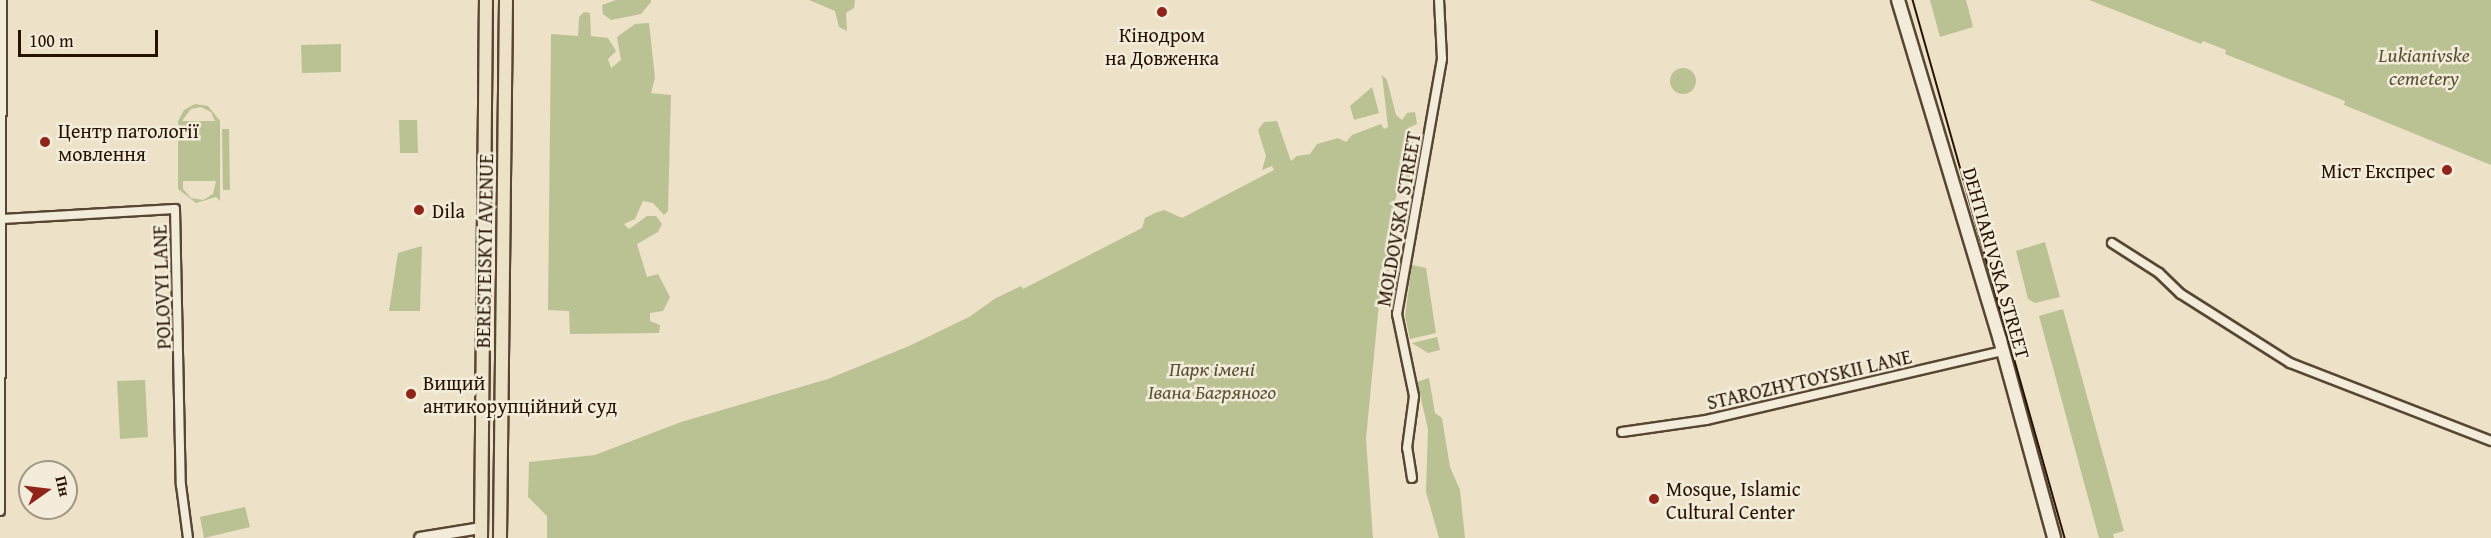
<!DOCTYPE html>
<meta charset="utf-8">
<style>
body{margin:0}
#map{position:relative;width:2491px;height:538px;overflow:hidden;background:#ede1c8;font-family:"Gentium Book Plus",serif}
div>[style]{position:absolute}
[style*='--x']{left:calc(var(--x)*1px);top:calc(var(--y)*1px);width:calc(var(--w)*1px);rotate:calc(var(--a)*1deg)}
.green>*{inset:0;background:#bac294}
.round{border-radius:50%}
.roads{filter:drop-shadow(2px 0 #584632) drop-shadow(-2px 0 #584632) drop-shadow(0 2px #584632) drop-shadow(0 -2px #584632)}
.minor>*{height:8px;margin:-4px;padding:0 4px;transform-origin:4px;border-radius:4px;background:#f3ecdb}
.tertiary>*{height:10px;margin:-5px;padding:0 5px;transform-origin:5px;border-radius:5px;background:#f3ecdb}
.secondary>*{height:12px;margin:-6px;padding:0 6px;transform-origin:6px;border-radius:6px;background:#f3ecdb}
.primary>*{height:12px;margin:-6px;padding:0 6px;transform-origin:6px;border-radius:6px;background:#ede1c8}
.tram>*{height:1.5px;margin:-0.75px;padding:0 0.75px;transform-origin:0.75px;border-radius:0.75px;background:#271200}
.dots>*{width:16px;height:16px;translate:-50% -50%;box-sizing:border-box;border:3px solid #f3ecdb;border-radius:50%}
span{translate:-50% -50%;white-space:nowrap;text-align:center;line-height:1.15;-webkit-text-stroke:5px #f3ecdb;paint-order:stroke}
.poi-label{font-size:20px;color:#271200}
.left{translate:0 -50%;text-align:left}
.right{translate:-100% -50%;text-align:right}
.park-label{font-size:20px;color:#5a5034;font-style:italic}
.street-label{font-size:20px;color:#271200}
.north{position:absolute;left:18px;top:460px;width:60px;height:60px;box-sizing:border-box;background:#f3ecdb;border:2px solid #a19583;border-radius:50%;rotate:76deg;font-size:16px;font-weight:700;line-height:24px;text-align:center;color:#271200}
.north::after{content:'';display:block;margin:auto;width:21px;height:27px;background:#8f2418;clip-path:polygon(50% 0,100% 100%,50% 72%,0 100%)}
.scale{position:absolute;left:18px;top:30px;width:140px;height:27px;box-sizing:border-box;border:3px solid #271200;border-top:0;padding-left:8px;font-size:18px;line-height:21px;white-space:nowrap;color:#271200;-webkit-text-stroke:4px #f3ecdb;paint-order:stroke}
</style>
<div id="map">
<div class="green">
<div style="clip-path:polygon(616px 0,651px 0,651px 2px,641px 14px,611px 20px,603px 14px,602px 5px)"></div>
<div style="clip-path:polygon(809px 0,855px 0,854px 8px,846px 13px,847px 31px,839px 27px,835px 11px)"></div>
<div style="clip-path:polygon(1930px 0,1966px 0,1973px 27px,1940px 37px)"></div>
<div style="clip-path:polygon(2089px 0,2491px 0,2491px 165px,2344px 105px,2345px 101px,2225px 54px,2226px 50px,2203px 41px,2201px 44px)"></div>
<div style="clip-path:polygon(584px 12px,590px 13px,591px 36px,608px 38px,616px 51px,608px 59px,611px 68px,621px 60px,617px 37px,635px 24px,649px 23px,655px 78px,651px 93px,671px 95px,668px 211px,664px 215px,653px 203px,643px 201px,635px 219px,624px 224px,629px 229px,647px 216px,656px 216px,662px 224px,658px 232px,637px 244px,647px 277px,658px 274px,670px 297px,663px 311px,650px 313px,650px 321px,660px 325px,659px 333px,570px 334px,569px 311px,548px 310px,551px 34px,578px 36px,579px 17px)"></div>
<div style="clip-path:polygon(341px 44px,341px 72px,302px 73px,301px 45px)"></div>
<div class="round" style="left:1670px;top:68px;width:26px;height:26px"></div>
<div style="clip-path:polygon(1382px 75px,1387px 80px,1396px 115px,1402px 120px,1407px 113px,1415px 112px,1417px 124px,1408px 128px,1416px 151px,1406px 154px,1413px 171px,1411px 184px,1399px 185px,1394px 205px,1398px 240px,1390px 254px,1389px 271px,1382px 272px,1366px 439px,1373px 538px,547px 538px,547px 516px,528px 497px,529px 462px,595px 455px,681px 422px,828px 379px,909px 346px,969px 317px,996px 298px,1021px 286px,1023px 289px,1142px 228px,1145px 218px,1155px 213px,1164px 210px,1182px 218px,1274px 170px,1272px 166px,1262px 170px,1266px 156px,1258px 130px,1264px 122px,1277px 121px,1291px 161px,1297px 156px,1310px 154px,1317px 144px,1338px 138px,1346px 142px,1352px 135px,1381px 124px,1384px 129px,1388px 127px)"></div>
<div style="clip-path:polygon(1372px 87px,1379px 113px,1354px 120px,1350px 106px)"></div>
<div style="clip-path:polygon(evenodd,195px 104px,208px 106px,220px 121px,220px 201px,216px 197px,196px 203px,178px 189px,178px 121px,184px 110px,195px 104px,201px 107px,211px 112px,215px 121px,182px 121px,191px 109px,201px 107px,195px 104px,216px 181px,213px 194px,203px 200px,191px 198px,183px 189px,183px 181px,216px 181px)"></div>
<div style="clip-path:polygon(399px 120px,417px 120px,418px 153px,400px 153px)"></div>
<div style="clip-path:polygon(222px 129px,229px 129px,230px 190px,223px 190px)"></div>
<div style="clip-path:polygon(2045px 242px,2060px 297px,2035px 303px,2028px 299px,2016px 251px)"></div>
<div style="clip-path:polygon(422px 246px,420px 311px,389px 311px,398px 253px)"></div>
<div style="clip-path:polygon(1412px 265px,1426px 268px,1436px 333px,1410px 339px,1405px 316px)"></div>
<div style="clip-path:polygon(2063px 309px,2124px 531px,2113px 534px,2114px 538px,2099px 538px,2039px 316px)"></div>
<div style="clip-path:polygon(1437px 337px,1440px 350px,1428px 353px,1412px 343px)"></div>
<div style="clip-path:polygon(1429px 378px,1435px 413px,1442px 418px,1450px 467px,1460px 490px,1465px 538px,1439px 538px,1426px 492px,1428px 429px,1417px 382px)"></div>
<div style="clip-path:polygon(145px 380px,148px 437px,120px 439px,117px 381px)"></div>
<div style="clip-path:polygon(245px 507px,250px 527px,204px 538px,200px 517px)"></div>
</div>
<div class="roads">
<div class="minor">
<div style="--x:1;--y:219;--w:174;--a:-3.3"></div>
<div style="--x:175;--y:209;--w:276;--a:88.8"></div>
<div style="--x:181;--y:485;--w:53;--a:82.5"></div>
<div style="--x:2112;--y:243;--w:56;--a:32.6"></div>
<div style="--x:2159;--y:273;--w:30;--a:44"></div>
<div style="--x:2181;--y:294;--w:129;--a:32.3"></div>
<div style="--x:2290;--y:363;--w:216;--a:21.2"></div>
<div style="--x:1622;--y:432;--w:85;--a:-8.1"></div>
<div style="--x:1706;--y:420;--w:305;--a:-13.1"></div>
<div style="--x:1412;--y:478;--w:30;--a:-99"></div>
<div style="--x:1407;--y:448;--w:52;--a:-82.3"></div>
<div style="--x:1414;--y:396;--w:84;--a:-101.7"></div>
<div style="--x:1397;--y:314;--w:259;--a:-80"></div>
<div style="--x:1442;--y:59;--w:59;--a:-92.9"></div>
<div style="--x:0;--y:511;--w:511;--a:-89.78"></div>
</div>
<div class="tertiary">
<div style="--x:420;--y:538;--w:62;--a:-9.3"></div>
</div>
<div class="secondary">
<div style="--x:1898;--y:0;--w:355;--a:73.3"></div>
<div style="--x:2000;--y:340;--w:205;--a:74.7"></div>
</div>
<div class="primary">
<div style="--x:481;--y:538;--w:538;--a:-89.47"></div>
<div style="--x:500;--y:538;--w:538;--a:-89.36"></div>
</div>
</div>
<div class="tram">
<div style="--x:1913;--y:0;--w:559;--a:74.22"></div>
</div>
<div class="dots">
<div style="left:1162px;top:12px;background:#8f2418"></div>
<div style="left:45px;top:142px;background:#8f2418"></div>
<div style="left:2447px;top:170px;background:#8f2418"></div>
<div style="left:419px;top:210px;background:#8f2418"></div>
<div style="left:411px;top:394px;background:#8f2418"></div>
<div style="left:1654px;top:499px;background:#8f2418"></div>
</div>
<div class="poi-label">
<span style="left:1162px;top:46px">Кінодром<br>на Довженка</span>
<span class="left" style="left:58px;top:142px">Центр патології<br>мовлення</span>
<span class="right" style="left:2435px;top:170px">Міст Експрес</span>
<span class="left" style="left:432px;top:210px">Dila</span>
<span class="left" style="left:423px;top:394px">Вищий<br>антикорупційний суд</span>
<span class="left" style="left:1666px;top:500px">Mosque, Islamic<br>Cultural Center</span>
</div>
<div class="park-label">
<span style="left:2424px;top:66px">Lukianivske<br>cemetery</span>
<span style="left:1212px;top:380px">Парк імені<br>Івана Багряного</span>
</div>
<div class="street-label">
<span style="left:1398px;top:219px;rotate:-80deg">MOLDOVSKA STREET</span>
<span style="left:484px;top:251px;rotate:-89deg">BERESTEISKYI AVENUE</span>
<span style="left:1997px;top:263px;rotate:74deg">DEHTIARIVSKA STREET</span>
<span style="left:161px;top:287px;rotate:-92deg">POLOVYI LANE</span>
<span style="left:1809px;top:379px;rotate:-13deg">STAROZHYTOYSKII LANE</span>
</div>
<div class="north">Пн</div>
<div class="scale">100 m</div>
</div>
